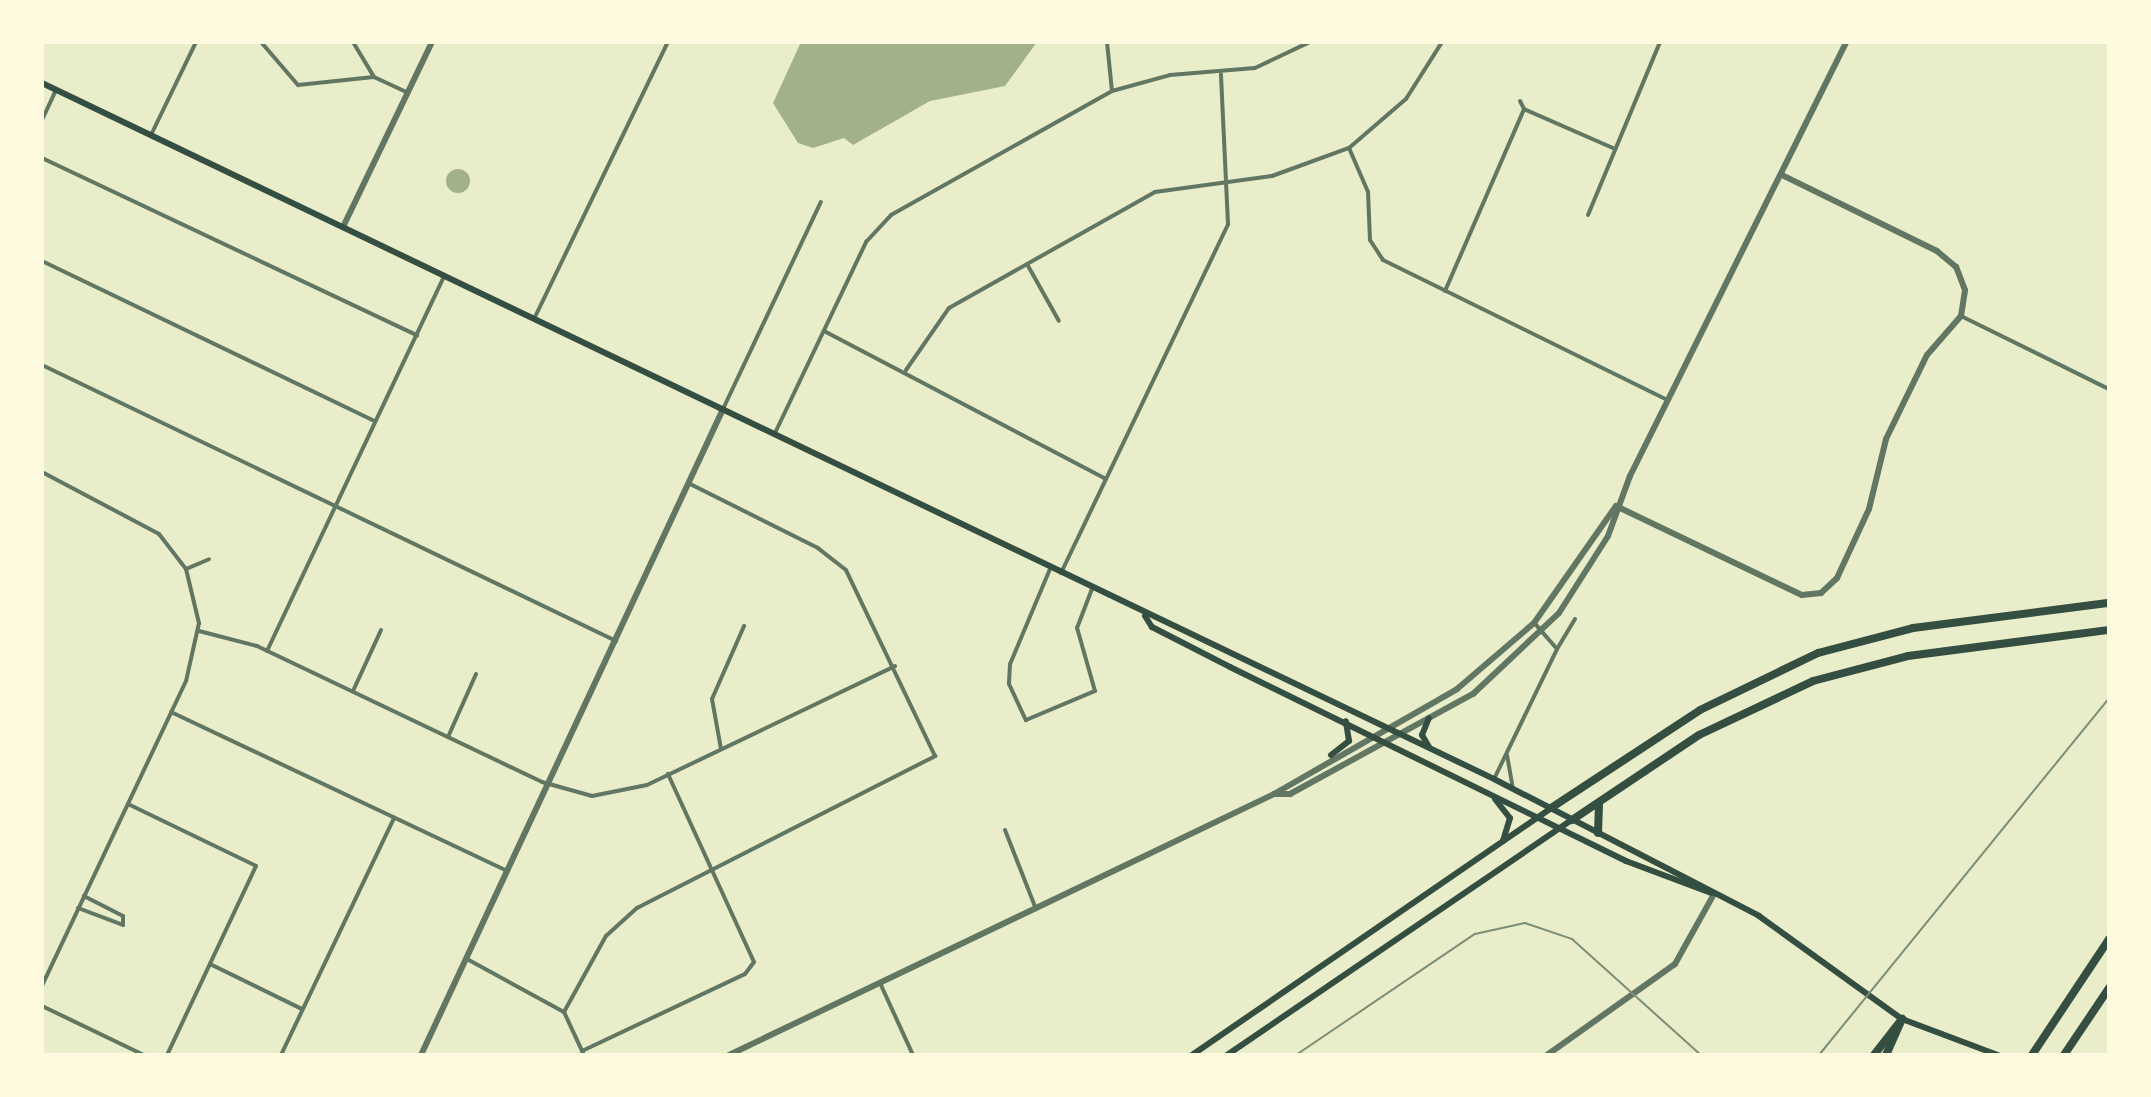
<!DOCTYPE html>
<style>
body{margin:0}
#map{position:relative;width:2151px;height:1097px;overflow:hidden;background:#e9edc9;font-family:"Source Sans 3",sans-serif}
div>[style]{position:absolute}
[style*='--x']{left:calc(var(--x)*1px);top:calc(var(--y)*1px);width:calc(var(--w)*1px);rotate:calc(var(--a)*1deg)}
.water>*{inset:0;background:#a3b18a}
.round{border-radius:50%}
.minor>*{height:4px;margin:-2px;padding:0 2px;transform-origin:2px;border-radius:2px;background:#617663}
.tertiary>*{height:6px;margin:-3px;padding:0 3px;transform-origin:3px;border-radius:3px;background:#617663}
.secondary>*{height:6px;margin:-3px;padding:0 3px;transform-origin:3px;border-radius:3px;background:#344e41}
.motorway>*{height:8px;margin:-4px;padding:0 4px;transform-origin:4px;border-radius:4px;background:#344e41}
.rail>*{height:2px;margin:-1px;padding:0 1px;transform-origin:1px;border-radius:1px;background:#7c8e77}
span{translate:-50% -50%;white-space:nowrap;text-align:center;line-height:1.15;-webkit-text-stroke:8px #fefae0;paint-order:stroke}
.frame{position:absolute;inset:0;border:44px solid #fefae0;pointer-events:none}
</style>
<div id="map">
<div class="water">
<div style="clip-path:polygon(801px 42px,1037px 42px,1005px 86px,930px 101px,853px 145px,844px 138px,813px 148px,798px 143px,773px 103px)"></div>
<div class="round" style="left:446px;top:169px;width:24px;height:24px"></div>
</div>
<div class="minor">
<div style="--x:261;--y:42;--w:57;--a:49.3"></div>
<div style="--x:298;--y:85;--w:76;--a:-6"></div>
<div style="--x:374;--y:77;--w:38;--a:25"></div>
<div style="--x:353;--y:42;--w:41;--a:59"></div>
<div style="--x:1107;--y:42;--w:49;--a:84.2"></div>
<div style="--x:1520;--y:101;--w:9;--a:63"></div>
<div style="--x:1524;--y:109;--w:99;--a:23.7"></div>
<div style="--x:42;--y:120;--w:33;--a:-65"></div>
<div style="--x:151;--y:135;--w:103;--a:-64.2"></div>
<div style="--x:1349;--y:148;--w:48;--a:66.6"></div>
<div style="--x:1368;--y:192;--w:48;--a:87.6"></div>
<div style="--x:1370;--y:240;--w:24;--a:57"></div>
<div style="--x:1383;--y:260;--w:317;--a:26.2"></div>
<div style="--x:42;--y:158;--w:415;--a:25.3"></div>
<div style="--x:1588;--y:215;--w:187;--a:-67.4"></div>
<div style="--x:42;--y:261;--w:369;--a:25.7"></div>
<div style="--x:1027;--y:264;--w:65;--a:60.7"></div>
<div style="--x:1445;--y:291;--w:198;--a:-66.5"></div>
<div style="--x:1961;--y:316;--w:165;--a:26.3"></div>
<div style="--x:534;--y:319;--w:308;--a:-64.2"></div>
<div style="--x:824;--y:331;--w:318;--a:27.7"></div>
<div style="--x:42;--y:365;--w:637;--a:25.68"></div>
<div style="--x:906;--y:370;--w:75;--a:-55.3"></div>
<div style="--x:949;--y:308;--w:236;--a:-29.4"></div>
<div style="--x:1155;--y:192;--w:118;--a:-7.8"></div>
<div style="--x:1272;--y:176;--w:82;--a:-20"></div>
<div style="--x:1349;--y:148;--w:75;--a:-40.7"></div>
<div style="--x:1406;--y:99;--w:67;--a:-57.7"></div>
<div style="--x:723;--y:409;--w:229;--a:-64.7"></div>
<div style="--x:775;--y:433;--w:212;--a:-64.5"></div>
<div style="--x:866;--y:242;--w:37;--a:-47"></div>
<div style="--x:891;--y:215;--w:253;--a:-29.3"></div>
<div style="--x:1112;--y:91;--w:60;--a:-15.4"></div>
<div style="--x:1170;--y:75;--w:85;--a:-4.7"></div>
<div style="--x:1255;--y:68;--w:61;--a:-25.3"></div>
<div style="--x:42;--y:472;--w:132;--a:27.9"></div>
<div style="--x:159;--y:534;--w:44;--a:52.4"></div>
<div style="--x:186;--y:569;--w:56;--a:76.5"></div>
<div style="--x:199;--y:623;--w:59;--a:102.6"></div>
<div style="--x:186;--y:681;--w:336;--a:115.3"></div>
<div style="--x:186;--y:569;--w:25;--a:-23"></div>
<div style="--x:1050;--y:569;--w:103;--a:112.8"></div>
<div style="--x:1010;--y:664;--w:20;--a:93"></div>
<div style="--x:1009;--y:684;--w:40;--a:65"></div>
<div style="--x:1026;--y:720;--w:75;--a:-22.8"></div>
<div style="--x:1095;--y:691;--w:66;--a:-105.9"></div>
<div style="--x:1077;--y:628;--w:42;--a:-69"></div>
<div style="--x:1061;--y:573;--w:387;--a:-64.4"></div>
<div style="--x:1228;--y:224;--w:150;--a:-92.7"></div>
<div style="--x:199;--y:631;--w:60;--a:14.5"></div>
<div style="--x:257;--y:646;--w:316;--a:25.5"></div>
<div style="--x:542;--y:782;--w:52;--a:15.6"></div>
<div style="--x:592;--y:796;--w:56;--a:-11.3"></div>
<div style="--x:647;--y:785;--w:275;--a:-25.6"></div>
<div style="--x:1557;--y:649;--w:35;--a:-59"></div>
<div style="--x:267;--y:651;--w:414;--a:-64.7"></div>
<div style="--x:353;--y:691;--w:67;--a:-65.3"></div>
<div style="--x:171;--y:712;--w:372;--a:25.3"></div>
<div style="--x:448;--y:737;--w:69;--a:-66"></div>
<div style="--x:721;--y:749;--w:51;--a:-100.2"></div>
<div style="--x:712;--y:699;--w:80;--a:-66.3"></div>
<div style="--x:1507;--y:755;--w:34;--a:80"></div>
<div style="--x:1494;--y:779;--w:144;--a:-64.1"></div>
<div style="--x:1557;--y:649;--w:35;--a:-131"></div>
<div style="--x:128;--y:804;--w:142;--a:25.8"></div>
<div style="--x:256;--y:866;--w:209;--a:115.2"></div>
<div style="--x:1005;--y:830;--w:85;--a:68.6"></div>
<div style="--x:78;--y:908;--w:48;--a:20.7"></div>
<div style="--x:123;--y:925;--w:9;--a:-90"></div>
<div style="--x:123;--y:916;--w:44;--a:-152.9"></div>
<div style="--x:467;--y:959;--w:111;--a:28.7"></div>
<div style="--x:564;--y:1012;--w:47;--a:65.1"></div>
<div style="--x:210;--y:964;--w:102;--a:26.1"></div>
<div style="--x:880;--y:983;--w:79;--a:65.4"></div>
<div style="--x:42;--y:1006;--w:113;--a:25.7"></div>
<div style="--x:564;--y:1012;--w:87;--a:-61.1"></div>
<div style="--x:606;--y:936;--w:42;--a:-42.1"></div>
<div style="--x:637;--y:908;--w:335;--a:-27"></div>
<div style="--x:935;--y:756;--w:206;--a:-115.6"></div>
<div style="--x:846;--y:570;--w:36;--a:-142"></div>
<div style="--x:818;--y:548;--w:143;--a:-153.4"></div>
<div style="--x:582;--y:1051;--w:180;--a:-25.3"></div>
<div style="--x:745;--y:974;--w:15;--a:-53"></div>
<div style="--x:754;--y:962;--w:207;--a:-114.6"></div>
<div style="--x:281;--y:1055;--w:263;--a:-64.5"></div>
</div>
<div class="tertiary">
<div style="--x:343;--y:227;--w:205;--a:-64.3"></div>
<div style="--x:1616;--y:506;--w:206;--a:25.6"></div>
<div style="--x:1802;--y:595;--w:19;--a:-6"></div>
<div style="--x:1821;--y:593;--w:22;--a:-43"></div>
<div style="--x:1837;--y:578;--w:76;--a:-65.1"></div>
<div style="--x:1869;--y:509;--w:72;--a:-76.3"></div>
<div style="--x:1886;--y:439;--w:93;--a:-64"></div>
<div style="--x:1927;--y:355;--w:52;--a:-48.9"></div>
<div style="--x:1961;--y:316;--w:26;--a:-81"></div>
<div style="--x:1965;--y:290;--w:25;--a:-111"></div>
<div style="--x:1956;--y:267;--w:25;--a:-140"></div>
<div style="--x:1937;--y:251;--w:173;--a:-153.9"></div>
<div style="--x:1274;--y:794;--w:16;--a:0"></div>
<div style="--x:1290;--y:794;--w:209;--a:-28.7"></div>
<div style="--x:1473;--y:694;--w:118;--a:-43.3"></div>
<div style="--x:1559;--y:613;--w:91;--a:-57.5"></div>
<div style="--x:1608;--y:536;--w:64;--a:-69.9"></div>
<div style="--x:1630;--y:476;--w:485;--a:-63.5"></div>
<div style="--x:421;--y:1055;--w:713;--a:-64.94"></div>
<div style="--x:729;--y:1055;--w:604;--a:-25.59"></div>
<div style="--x:1274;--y:794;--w:211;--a:-29.8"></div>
<div style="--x:1457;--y:689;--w:101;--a:-40.6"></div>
<div style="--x:1534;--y:623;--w:143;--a:-55"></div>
<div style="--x:1547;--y:1055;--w:157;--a:-35.4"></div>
<div style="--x:1675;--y:964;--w:80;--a:-60.9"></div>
</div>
<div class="secondary">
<div style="--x:42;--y:83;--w:1610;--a:25.61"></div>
<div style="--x:1494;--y:779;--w:298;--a:27.3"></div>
<div style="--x:1759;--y:916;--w:176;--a:35.8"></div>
<div style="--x:1902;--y:1019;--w:103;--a:20.6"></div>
<div style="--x:1145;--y:616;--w:13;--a:58"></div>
<div style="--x:1152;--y:627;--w:88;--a:27.1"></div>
<div style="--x:1230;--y:667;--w:441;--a:26.1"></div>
<div style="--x:1626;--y:861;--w:91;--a:20.6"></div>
<div style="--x:1429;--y:747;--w:14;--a:-120"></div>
<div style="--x:1422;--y:735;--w:18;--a:-68"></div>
<div style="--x:1331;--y:755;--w:23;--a:-38"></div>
<div style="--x:1349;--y:741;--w:20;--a:-99"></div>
<div style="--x:1495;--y:799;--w:24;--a:52"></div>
<div style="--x:1510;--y:818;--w:24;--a:107"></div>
<div style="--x:1192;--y:1055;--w:436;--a:-34.5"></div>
<div style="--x:1227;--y:1055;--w:417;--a:-34.3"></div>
</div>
<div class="motorway">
<div style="--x:1551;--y:808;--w:178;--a:-33.3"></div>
<div style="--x:1700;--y:710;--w:131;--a:-25.8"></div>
<div style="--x:1818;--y:653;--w:98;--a:-14.7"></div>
<div style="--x:1913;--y:628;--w:198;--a:-7.3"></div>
<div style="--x:1572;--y:820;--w:153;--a:-33.8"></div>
<div style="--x:1699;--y:735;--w:126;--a:-25.3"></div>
<div style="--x:1813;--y:681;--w:98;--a:-14.7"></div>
<div style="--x:1908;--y:656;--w:203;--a:-7.4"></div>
<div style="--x:1598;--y:833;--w:28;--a:-88"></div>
<div style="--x:1874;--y:1055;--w:46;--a:-52.1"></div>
<div style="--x:1886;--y:1055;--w:39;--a:-66"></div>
<div style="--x:2032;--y:1055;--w:139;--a:-56.4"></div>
<div style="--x:2064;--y:1055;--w:81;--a:-56.1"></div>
</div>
<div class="rail">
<div style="--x:1296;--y:1055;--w:216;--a:-34.1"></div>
<div style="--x:1475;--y:934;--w:51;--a:-12.4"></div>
<div style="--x:1525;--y:923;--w:50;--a:18.8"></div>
<div style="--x:1572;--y:939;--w:173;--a:42"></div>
<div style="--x:1819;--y:1055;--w:460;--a:-50.9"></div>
</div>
<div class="frame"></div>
</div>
